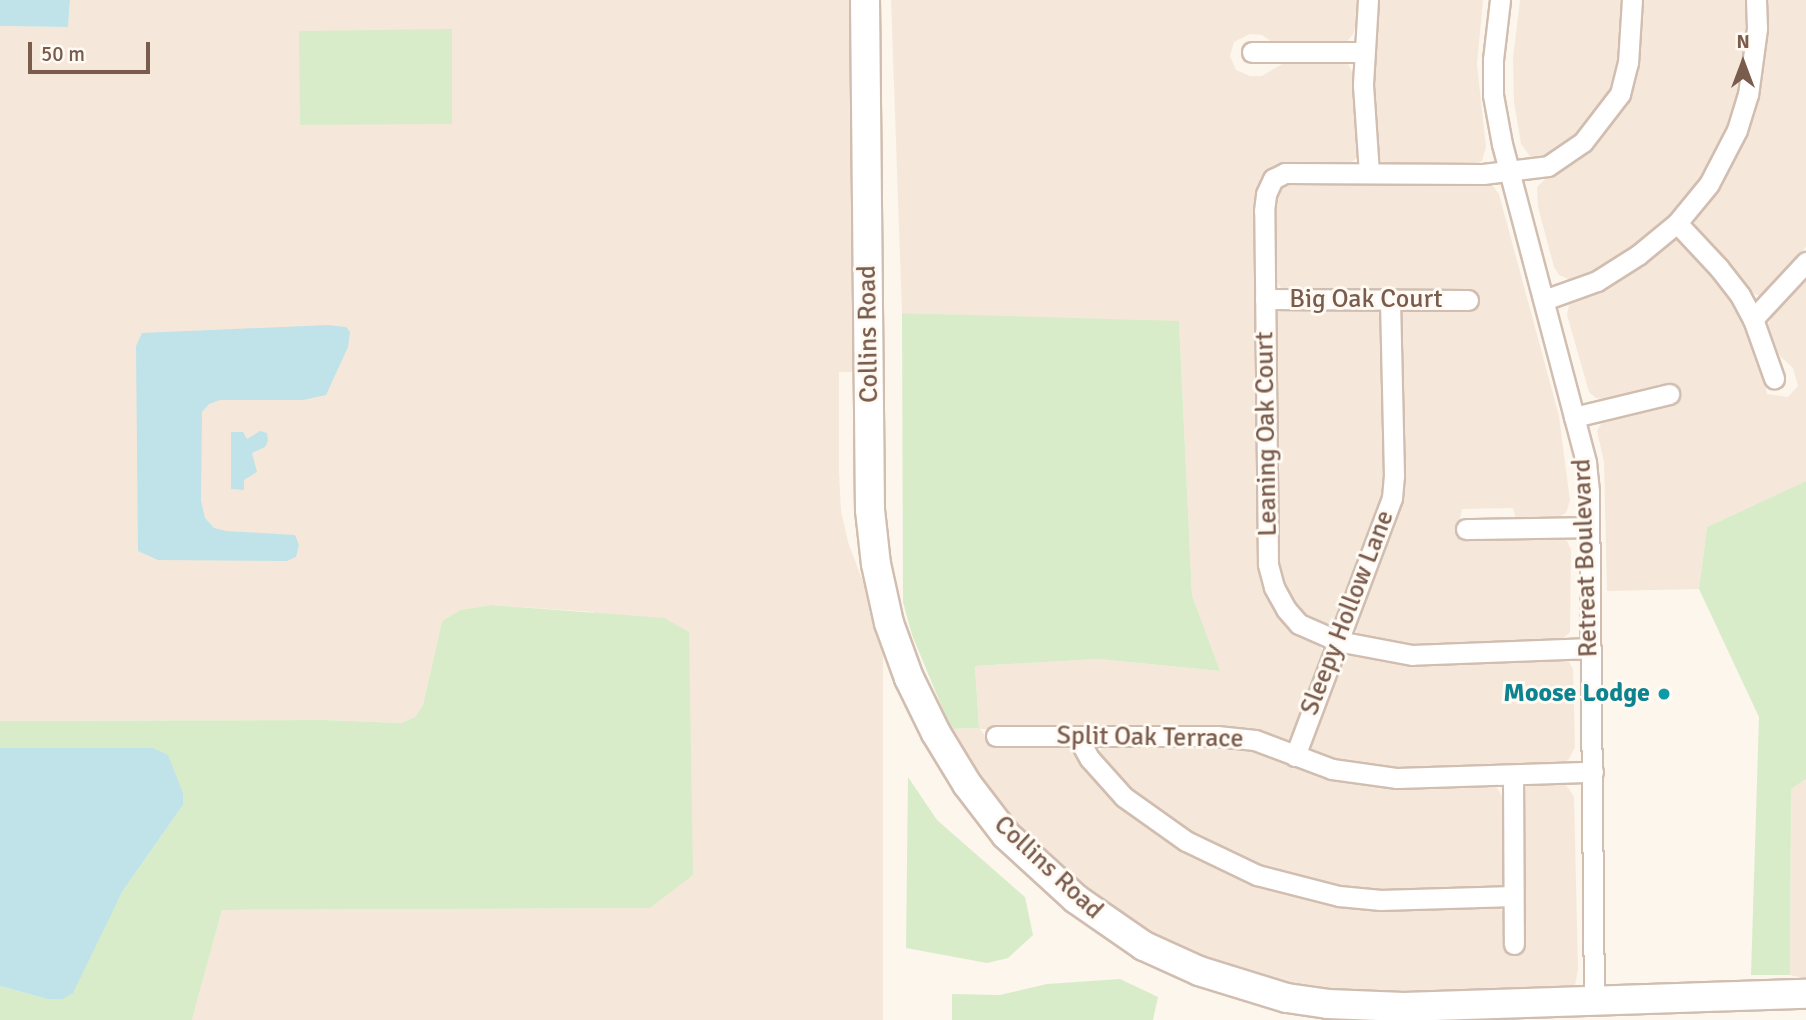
<!DOCTYPE html>
<style>
body{margin:0}
#map{position:relative;width:1806px;height:1020px;overflow:hidden;background:#fdf6ec;font-family:Signika,sans-serif}
div>[style]{position:absolute}
[style*='--x']{left:calc(var(--x)*1px);top:calc(var(--y)*1px);width:calc(var(--w)*1px);rotate:calc(var(--a)*1deg)}
.residential>*{inset:0;background:#f5e8da}
.green>*{inset:0;background:#d8ecc9}
.water>*{inset:0;background:#bfe3e8}
.roads{filter:drop-shadow(2px 0 #d1beb0) drop-shadow(-2px 0 #d1beb0) drop-shadow(0 2px #d1beb0) drop-shadow(0 -2px #d1beb0)}
.street>*{height:19px;margin:-9.5px;padding:0 9.5px;transform-origin:9.5px;border-radius:9.5px;background:#fff}
.secondary>*{height:28px;margin:-14px;padding:0 14px;transform-origin:14px;border-radius:14px;background:#fff}
.dots>*{width:19px;height:19px;translate:-50% -50%;box-sizing:border-box;border:4px solid #fffaf3;border-radius:50%}
span{translate:-50% -50%;white-space:nowrap;text-align:center;line-height:1.15;-webkit-text-stroke:6px #fffaf3;paint-order:stroke}
.street-label{font-size:26px;color:#7a5c4d}
.culture-label{font-size:26px;color:#0d838f;font-weight:700}
.right{translate:-100% -50%;text-align:right}
.north{position:absolute;left:1708px;top:28px;width:70px;height:70px;-webkit-text-stroke:5px #fffaf3;paint-order:stroke;rotate:0deg;font-size:19px;font-weight:700;line-height:28px;text-align:center;color:#7a5c4d}
.north::after{content:'';display:block;margin:auto;width:24px;height:32px;background:#7a5c4d;clip-path:polygon(50% 0,100% 100%,50% 72%,0 100%)}
.scale{position:absolute;left:28px;top:42px;width:122px;height:32px;box-sizing:border-box;border:4px solid #7a5c4d;border-top:0;padding-left:9px;font-size:21px;line-height:24px;white-space:nowrap;color:#7a5c4d;-webkit-text-stroke:5px #fffaf3;paint-order:stroke}
</style>
<div id="map">
<div class="residential">
<div style="clip-path:polygon(70px 0,855px 0,859px 372px,839px 372px,839px 471px,841px 511px,848px 542px,883px 635px,883px 1020px,192px 1020px,222px 910px,650px 908px,594px 612px,491px 605px,460px 610px,442px 621px,423px 705px,415px 717px,401px 723px,325px 720px,0 721px,0 26px,68px 27px)"></div>
<div style="clip-path:polygon(891px 0,1359px 0,1354px 33px,1345px 44px,1275px 44px,1262px 35px,1250px 34px,1234px 42px,1230px 56px,1236px 70px,1250px 76px,1262px 76px,1289px 60px,1339px 60px,1348px 64px,1352px 72px,1357px 158px,1346px 166px,1265px 174px,1261px 569px,1265px 592px,1279px 619px,1292px 630px,1316px 639px,1322px 650px,1323px 661px,1295px 735px,1288px 742px,1235px 729px,980px 729px,990px 742px,1068px 743px,1082px 763px,1252px 882px,1317px 901px,1392px 908px,1495px 906px,1507px 914px,1508px 950px,1523px 949px,1519px 803px,1523px 790px,1531px 782px,1556px 780px,1567px 786px,1574px 797px,1578px 970px,1574px 990px,1412px 999px,1323px 991px,1259px 976px,1194px 956px,1132px 925px,1087px 893px,1030px 841px,984px 787px,951px 729px,979px 728px,975px 666px,1098px 659px,1220px 671px,1192px 595px,1179px 322px,902px 313px)"></div>
<div style="clip-path:polygon(1373px 0,1483px 0,1477px 64px,1486px 147px,1482px 161px,1472px 167px,1393px 167px,1381px 161px,1375px 148px,1370px 54px)"></div>
<div style="clip-path:polygon(1520px 0,1625px 0,1622px 55px,1602px 108px,1578px 137px,1547px 159px,1531px 158px,1521px 144px,1514px 102px,1513px 58px)"></div>
<div style="clip-path:polygon(1639px 0,1747px 0,1744px 76px,1730px 124px,1709px 169px,1674px 215px,1627px 255px,1579px 279px,1568px 279px,1559px 275px,1554px 267px,1538px 207px,1537px 187px,1621px 106px)"></div>
<div style="clip-path:polygon(1763px 0,1806px 0,1806px 247px,1772px 292px,1760px 296px,1747px 292px,1695px 227px,1695px 213px,1723px 176px)"></div>
<div style="clip-path:polygon(1287px 181px,1482px 183px,1492px 185px,1499px 194px,1559px 416px,1570px 501px,1566px 513px,1553px 520px,1516px 520px,1513px 508px,1462px 509px,1456px 537px,1557px 537px,1567px 541px,1571px 549px,1570px 632px,1564px 638px,1548px 643px,1397px 647px,1360px 639px,1356px 630px,1356px 617px,1392px 526px,1398px 492px,1399px 312px,1473px 306px,1290px 293px,1281px 288px,1273px 276px,1272px 201px,1277px 189px)"></div>
<div style="clip-path:polygon(1672px 238px,1688px 243px,1710px 267px,1746px 321px,1758px 352px,1767px 394px,1788px 397px,1798px 386px,1793px 368px,1780px 356px,1766px 328px,1776px 310px,1806px 279px,1806px 481px,1707px 527px,1699px 589px,1607px 591px,1604px 462px,1597px 431px,1603px 420px,1616px 413px,1678px 400px,1672px 385px,1609px 400px,1596px 398px,1589px 392px,1567px 315px,1569px 305px,1575px 297px)"></div>
<div style="clip-path:polygon(1368px 308px,1378px 312px,1382px 320px,1385px 487px,1381px 509px,1336px 622px,1325px 627px,1313px 624px,1288px 603px,1275px 553px,1275px 319px,1278px 312px,1285px 309px)"></div>
<div style="clip-path:polygon(1352px 655px,1414px 663px,1555px 656px,1568px 660px,1573px 669px,1575px 747px,1569px 759px,1560px 765px,1375px 771px,1316px 756px,1310px 746px,1309px 735px,1339px 659px)"></div>
<div style="clip-path:polygon(1104px 744px,1243px 745px,1310px 771px,1387px 784px,1494px 783px,1505px 801px,1507px 876px,1503px 884px,1492px 892px,1389px 894px,1320px 886px,1255px 866px,1142px 803px,1102px 764px,1099px 753px)"></div>
<div style="clip-path:polygon(1806px 779px,1806px 979px,1790px 975px,1791px 789px)"></div>
</div>
<div class="green">
<div style="clip-path:polygon(452px 29px,452px 124px,300px 125px,299px 31px)"></div>
<div style="clip-path:polygon(902px 313px,1179px 321px,1192px 595px,1220px 671px,1098px 659px,975px 666px,979px 728px,951px 729px,912px 635px,903px 602px)"></div>
<div style="clip-path:polygon(1806px 481px,1806px 779px,1791px 789px,1790px 975px,1751px 975px,1759px 717px,1699px 589px,1707px 527px)"></div>
<div style="clip-path:polygon(491px 605px,664px 618px,689px 632px,693px 875px,650px 908px,222px 910px,192px 1020px,0 1020px,0 986px,47px 999px,103px 929px,122px 892px,183px 805px,153px 748px,0 748px,0 721px,325px 720px,401px 723px,415px 717px,423px 705px,442px 621px,460px 610px)"></div>
<div style="clip-path:polygon(908px 777px,937px 820px,1025px 897px,1033px 935px,1008px 958px,987px 963px,906px 948px)"></div>
<div style="clip-path:polygon(1120px 979px,1158px 997px,1153px 1020px,952px 1020px,952px 994px,1000px 995px,1047px 984px)"></div>
</div>
<div class="water">
<div style="clip-path:polygon(0 0,70px 0,68px 27px,0 26px)"></div>
<div style="clip-path:polygon(328px 325px,346px 327px,350px 332px,348px 347px,326px 395px,303px 400px,220px 400px,209px 404px,202px 412px,201px 501px,205px 518px,214px 528px,226px 531px,295px 535px,299px 545px,296px 557px,287px 561px,158px 560px,138px 551px,136px 346px,142px 333px)"></div>
<div style="clip-path:polygon(260px 431px,267px 433px,268px 441px,265px 447px,252px 453px,257px 472px,244px 480px,244px 490px,231px 489px,231px 432px,243px 432px,247px 439px)"></div>
<div style="clip-path:polygon(0 748px,153px 748px,168px 755px,183px 793px,183px 805px,122px 892px,73px 993px,63px 999px,47px 999px,0 986px)"></div>
</div>
<div class="roads">
<div class="street">
<div style="--x:1368;--y:0;--w:85;--a:93.4"></div>
<div style="--x:1363;--y:85;--w:88;--a:86.1"></div>
<div style="--x:1500;--y:0;--w:60;--a:96.7"></div>
<div style="--x:1493;--y:60;--w:35;--a:90"></div>
<div style="--x:1493;--y:95;--w:50;--a:79.6"></div>
<div style="--x:1502;--y:144;--w:330;--a:75.2"></div>
<div style="--x:1586;--y:463;--w:29;--a:84"></div>
<div style="--x:1589;--y:492;--w:509;--a:89.44"></div>
<div style="--x:1252;--y:52;--w:111;--a:0"></div>
<div style="--x:1677;--y:223;--w:62;--a:47"></div>
<div style="--x:1719;--y:268;--w:34;--a:52"></div>
<div style="--x:1740;--y:295;--w:27;--a:62"></div>
<div style="--x:1753;--y:319;--w:63;--a:70.4"></div>
<div style="--x:1265;--y:299;--w:203;--a:0.3"></div>
<div style="--x:1544;--y:300;--w:56;--a:-19.7"></div>
<div style="--x:1597;--y:281;--w:49;--a:-32.4"></div>
<div style="--x:1638;--y:255;--w:50;--a:-39.4"></div>
<div style="--x:1677;--y:223;--w:50;--a:-50.6"></div>
<div style="--x:1709;--y:184;--w:61;--a:-62.6"></div>
<div style="--x:1737;--y:130;--w:37;--a:-73"></div>
<div style="--x:1748;--y:95;--w:68;--a:-82.3"></div>
<div style="--x:1757;--y:28;--w:28;--a:-92"></div>
<div style="--x:1753;--y:319;--w:78;--a:-47.1"></div>
<div style="--x:1574;--y:417;--w:98;--a:-13.6"></div>
<div style="--x:1466;--y:529;--w:121;--a:-0.9"></div>
<div style="--x:1591;--y:648;--w:179;--a:177.8"></div>
<div style="--x:1412;--y:655;--w:75;--a:-169.3"></div>
<div style="--x:1338;--y:641;--w:43;--a:-156.4"></div>
<div style="--x:1299;--y:624;--w:20;--a:-131"></div>
<div style="--x:1286;--y:609;--w:25;--a:-119"></div>
<div style="--x:1274;--y:587;--w:24;--a:-105"></div>
<div style="--x:1268;--y:564;--w:353;--a:-90.6"></div>
<div style="--x:1264;--y:211;--w:17;--a:-83"></div>
<div style="--x:1266;--y:194;--w:17;--a:-65"></div>
<div style="--x:1273;--y:179;--w:13;--a:-27"></div>
<div style="--x:1285;--y:173;--w:198;--a:0.3"></div>
<div style="--x:1483;--y:174;--w:65;--a:-7"></div>
<div style="--x:1548;--y:166;--w:42;--a:-34.4"></div>
<div style="--x:1583;--y:142;--w:61;--a:-52.4"></div>
<div style="--x:1620;--y:94;--w:32;--a:-76"></div>
<div style="--x:1628;--y:63;--w:63;--a:-86.4"></div>
<div style="--x:996;--y:736;--w:221;--a:0"></div>
<div style="--x:1217;--y:736;--w:38;--a:6"></div>
<div style="--x:1255;--y:740;--w:82;--a:20.6"></div>
<div style="--x:1332;--y:769;--w:66;--a:7.9"></div>
<div style="--x:1397;--y:778;--w:196;--a:-1.8"></div>
<div style="--x:1077;--y:736;--w:26;--a:61"></div>
<div style="--x:1090;--y:759;--w:51;--a:48.2"></div>
<div style="--x:1124;--y:797;--w:76;--a:35.4"></div>
<div style="--x:1186;--y:841;--w:79;--a:25.6"></div>
<div style="--x:1257;--y:875;--w:85;--a:14.4"></div>
<div style="--x:1339;--y:896;--w:42;--a:5.4"></div>
<div style="--x:1381;--y:900;--w:132;--a:-1.7"></div>
<div style="--x:1295;--y:756;--w:276;--a:-69.4"></div>
<div style="--x:1392;--y:498;--w:22;--a:-85"></div>
<div style="--x:1394;--y:476;--w:176;--a:-91.3"></div>
<div style="--x:1513;--y:775;--w:169;--a:89.7"></div>
</div>
<div class="secondary">
<div style="--x:865;--y:0;--w:510;--a:89.44"></div>
<div style="--x:870;--y:510;--w:54;--a:83.7"></div>
<div style="--x:876;--y:564;--w:60;--a:77.6"></div>
<div style="--x:889;--y:623;--w:59;--a:70"></div>
<div style="--x:909;--y:678;--w:61;--a:63.9"></div>
<div style="--x:936;--y:733;--w:60;--a:58.7"></div>
<div style="--x:967;--y:784;--w:64;--a:52.6"></div>
<div style="--x:1006;--y:835;--w:95;--a:42.4"></div>
<div style="--x:1076;--y:899;--w:83;--a:34.7"></div>
<div style="--x:1144;--y:946;--w:60;--a:24.4"></div>
<div style="--x:1199;--y:971;--w:92;--a:17.1"></div>
<div style="--x:1287;--y:998;--w:41;--a:8.3"></div>
<div style="--x:1328;--y:1004;--w:76;--a:2.3"></div>
<div style="--x:1404;--y:1007;--w:402;--a:-1.9"></div>
</div>
</div>
<div class="dots">
<div style="left:1664px;top:694px;background:#0f9aa8"></div>
</div>
<div class="street-label">
<span style="left:1366px;top:300px">Big Oak Court</span>
<span style="left:869px;top:334px;rotate:-91deg">Collins Road</span>
<span style="left:1267px;top:434px;rotate:-91deg">Leaning Oak Court</span>
<span style="left:1586px;top:558px;rotate:-92deg">Retreat Boulevard</span>
<span style="left:1348px;top:613px;rotate:-69deg">Sleepy Hollow Lane</span>
<span style="left:1150px;top:738px;rotate:1deg">Split Oak Terrace</span>
<span style="left:1048px;top:868px;rotate:43deg">Collins Road</span>
</div>
<div class="culture-label">
<span class="right" style="left:1650px;top:694px">Moose Lodge</span>
</div>
<div class="north">N</div>
<div class="scale">50 m</div>
</div>
